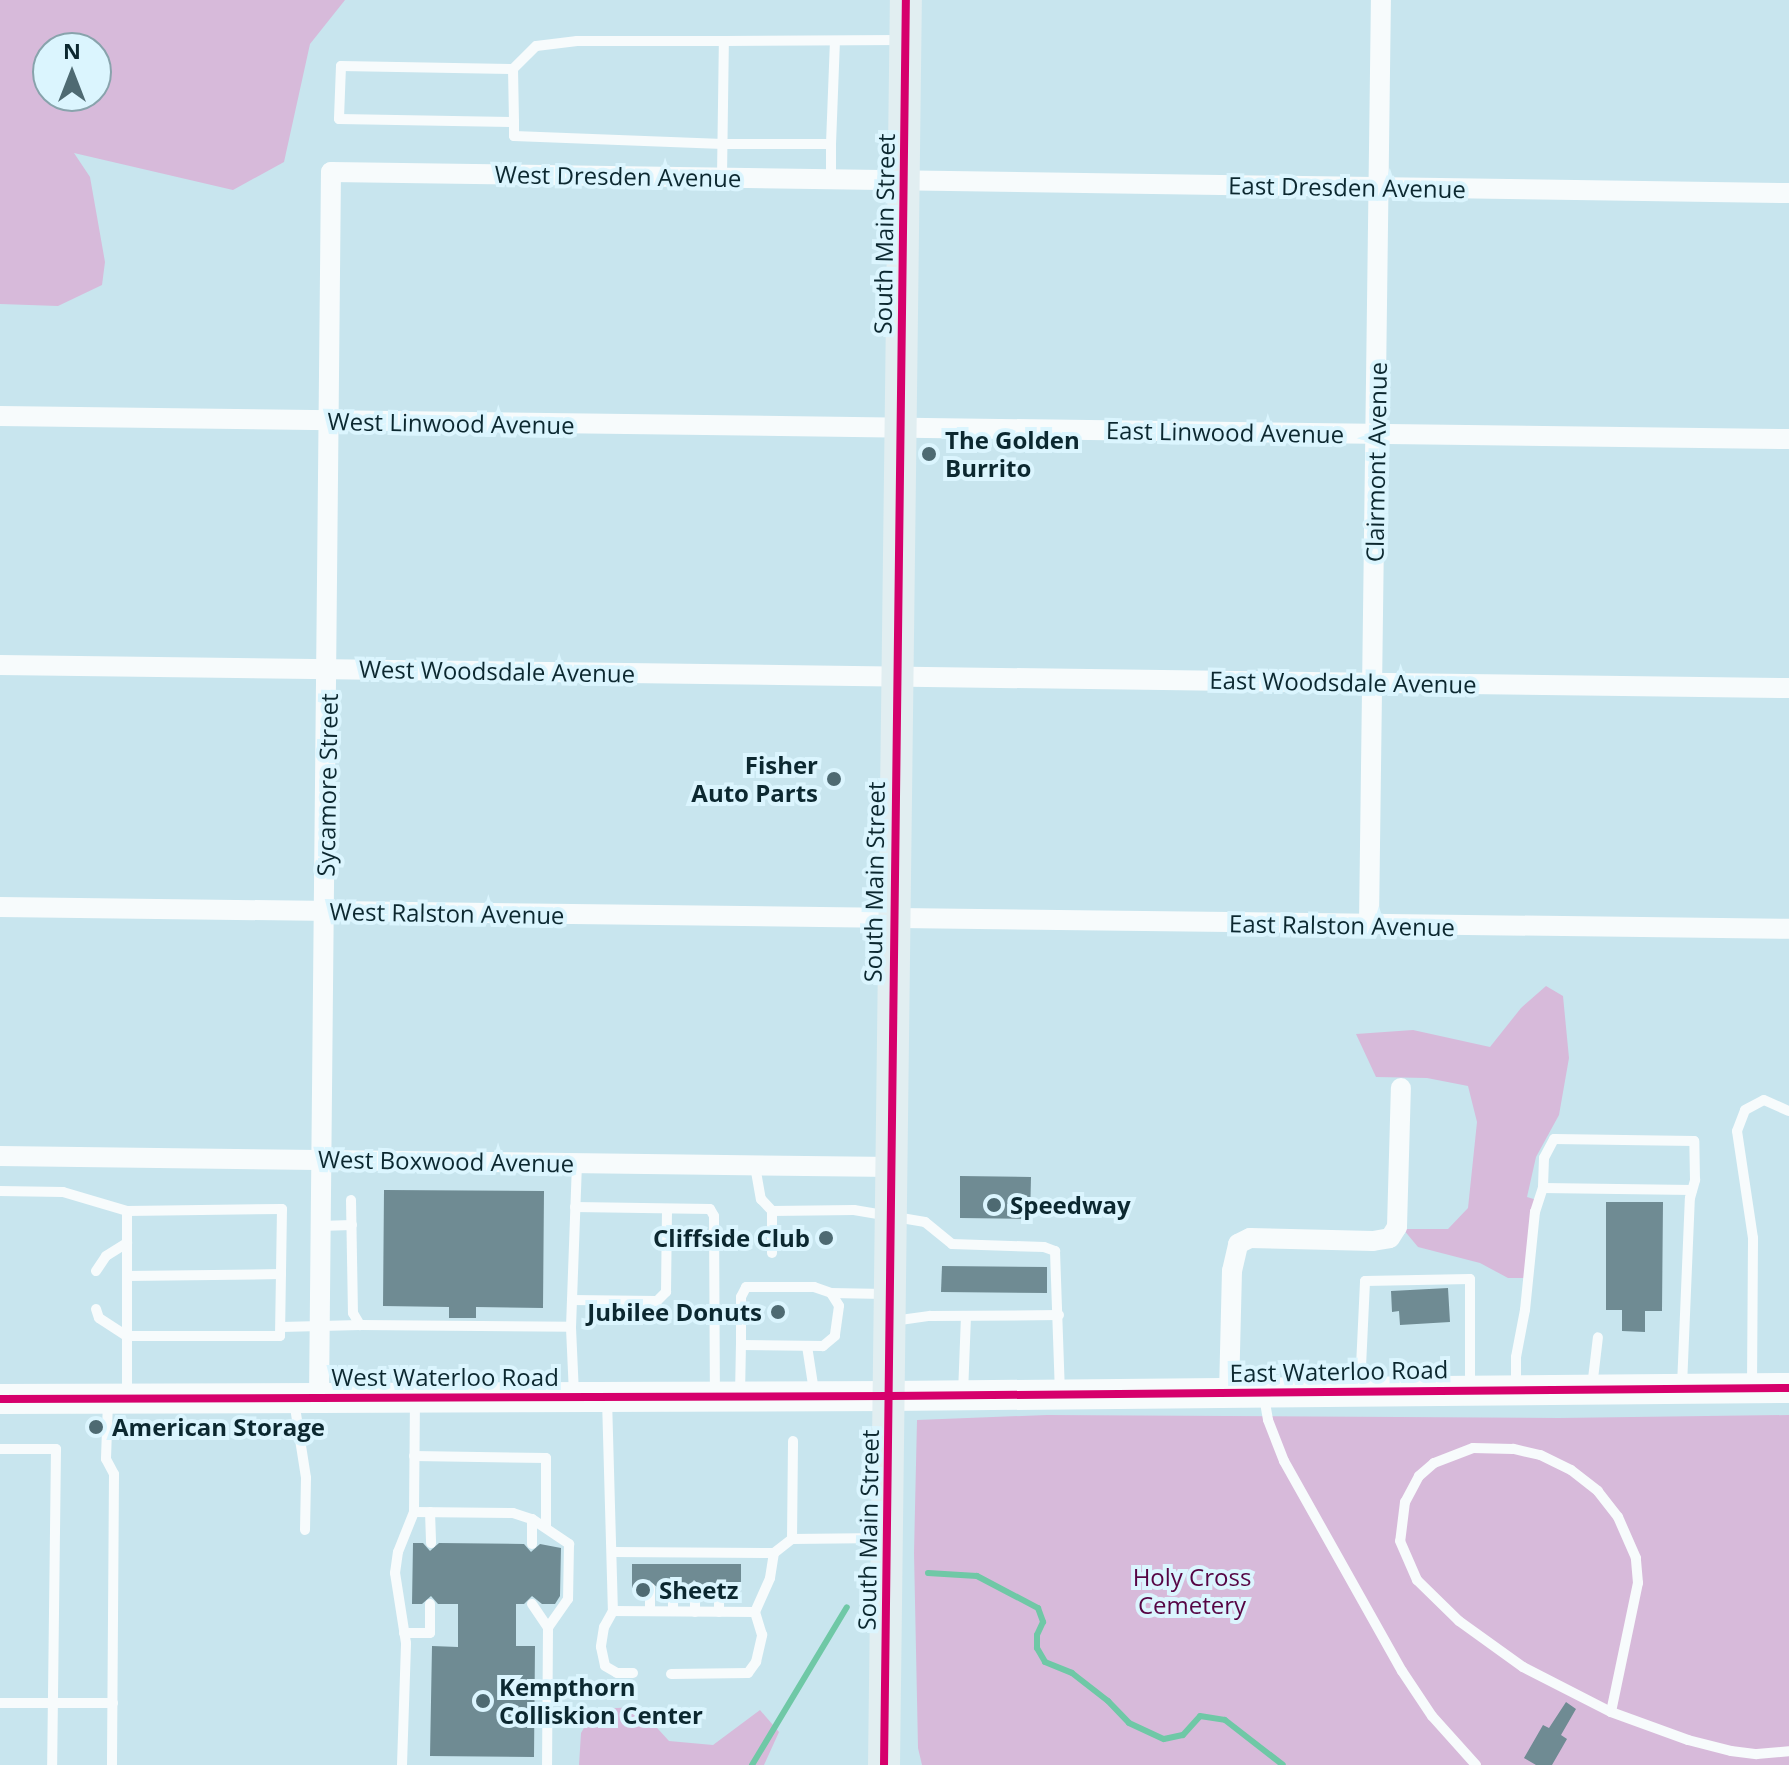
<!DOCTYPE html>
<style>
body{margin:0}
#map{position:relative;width:1789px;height:1765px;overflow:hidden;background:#c8e5ee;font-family:"Open Sans",sans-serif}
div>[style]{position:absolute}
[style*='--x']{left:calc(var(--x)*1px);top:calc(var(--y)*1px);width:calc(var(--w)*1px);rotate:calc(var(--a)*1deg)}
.green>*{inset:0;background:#d7bada}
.stream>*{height:6px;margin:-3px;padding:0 3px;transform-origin:3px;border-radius:3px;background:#6fc8a6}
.building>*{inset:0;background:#6f8b93}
.lane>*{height:10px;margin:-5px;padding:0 5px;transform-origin:5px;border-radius:5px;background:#f7fbfc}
.street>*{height:20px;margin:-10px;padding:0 10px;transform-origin:10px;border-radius:10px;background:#f7fbfc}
.secondary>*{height:30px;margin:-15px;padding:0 15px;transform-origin:15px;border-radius:15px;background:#f7fbfc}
.primary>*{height:32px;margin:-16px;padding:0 16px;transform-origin:16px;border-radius:16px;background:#e1eef1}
.cycleway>*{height:8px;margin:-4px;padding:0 4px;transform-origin:4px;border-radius:4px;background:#d6006c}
.dots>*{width:22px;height:22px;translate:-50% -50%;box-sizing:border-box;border:4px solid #dbf5fe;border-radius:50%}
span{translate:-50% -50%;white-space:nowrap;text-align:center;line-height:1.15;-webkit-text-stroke:8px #dbf5fe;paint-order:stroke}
.street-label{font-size:24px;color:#0c2830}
.poi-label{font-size:24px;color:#0c2830;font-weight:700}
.left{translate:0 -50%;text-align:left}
.right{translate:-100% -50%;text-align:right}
.park-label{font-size:24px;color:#560544}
.north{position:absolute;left:32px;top:32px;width:80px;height:80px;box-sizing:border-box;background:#dbf5fe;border:2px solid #88a3ac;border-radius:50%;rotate:0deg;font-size:22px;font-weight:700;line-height:32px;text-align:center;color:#0c2830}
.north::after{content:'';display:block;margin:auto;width:28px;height:36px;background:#4e6a72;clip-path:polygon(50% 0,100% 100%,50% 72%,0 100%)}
</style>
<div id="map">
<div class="green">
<div style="clip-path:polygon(evenodd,0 0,345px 0,310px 44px,284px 162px,233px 190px,74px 153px,90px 177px,105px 262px,102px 285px,58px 306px,0 304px,0 0,48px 48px,96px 48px,96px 96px,48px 96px,48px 48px)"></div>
<div style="clip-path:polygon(1546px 986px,1563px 996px,1569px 1058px,1559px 1115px,1536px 1157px,1527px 1197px,1537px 1200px,1525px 1278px,1508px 1278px,1480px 1263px,1418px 1247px,1403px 1229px,1448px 1229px,1468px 1208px,1477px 1122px,1468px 1086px,1427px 1078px,1376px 1077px,1356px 1034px,1413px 1030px,1490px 1047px,1521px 1008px)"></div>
<div style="clip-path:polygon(1047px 1415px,1559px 1418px,1789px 1415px,1789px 1765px,922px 1765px,918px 1748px,914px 1553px,917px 1420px)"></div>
<div style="clip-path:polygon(638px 1707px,669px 1741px,713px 1745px,760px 1710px,779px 1732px,764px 1765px,579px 1765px,581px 1733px,595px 1709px)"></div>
</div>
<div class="stream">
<div style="--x:928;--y:1573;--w:49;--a:3.5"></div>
<div style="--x:977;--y:1576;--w:69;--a:27.7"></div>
<div style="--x:1038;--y:1608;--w:15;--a:70"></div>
<div style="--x:1043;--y:1622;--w:14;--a:115"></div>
<div style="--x:1037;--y:1635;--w:13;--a:90"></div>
<div style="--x:1037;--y:1648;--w:16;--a:60"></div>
<div style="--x:1045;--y:1662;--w:29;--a:22"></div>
<div style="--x:1072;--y:1673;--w:46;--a:37.9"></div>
<div style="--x:1108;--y:1701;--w:30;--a:46"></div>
<div style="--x:1129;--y:1723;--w:38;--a:25"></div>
<div style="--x:1164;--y:1739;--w:19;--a:-12"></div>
<div style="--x:1183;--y:1735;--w:25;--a:-48"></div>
<div style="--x:1200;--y:1716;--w:25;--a:9"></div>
<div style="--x:1225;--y:1720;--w:73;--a:37.8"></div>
<div style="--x:752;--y:1765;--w:184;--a:-59"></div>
</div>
<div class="building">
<div style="clip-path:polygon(960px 1176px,1031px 1177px,1030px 1219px,960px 1218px)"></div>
<div style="clip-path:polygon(384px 1190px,544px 1191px,543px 1308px,476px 1307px,476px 1318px,449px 1318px,449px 1307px,383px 1306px)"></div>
<div style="clip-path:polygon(1606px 1202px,1663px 1202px,1662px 1311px,1645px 1311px,1645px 1332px,1622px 1331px,1622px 1310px,1606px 1310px)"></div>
<div style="clip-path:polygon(942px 1266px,1047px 1267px,1047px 1293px,941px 1292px)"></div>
<div style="clip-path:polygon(1448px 1288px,1450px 1322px,1400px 1325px,1399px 1311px,1392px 1312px,1391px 1291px)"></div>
<div style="clip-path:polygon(413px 1543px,423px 1543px,430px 1551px,439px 1543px,524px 1544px,531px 1552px,540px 1544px,561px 1548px,560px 1596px,555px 1604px,542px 1604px,532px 1596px,524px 1604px,516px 1604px,516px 1646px,535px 1646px,534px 1757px,430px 1756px,432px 1646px,458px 1647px,458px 1604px,438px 1604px,431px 1596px,422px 1604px,412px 1604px)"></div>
<div style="clip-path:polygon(632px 1564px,741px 1564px,741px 1588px,727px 1588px,720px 1580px,711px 1588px,703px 1588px,694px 1580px,687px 1588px,681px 1588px,672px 1580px,665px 1588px,658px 1588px,649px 1580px,642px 1588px,632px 1588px)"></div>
<div style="clip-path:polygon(1566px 1702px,1576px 1709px,1561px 1735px,1567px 1739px,1552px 1765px,1536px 1765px,1524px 1758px,1543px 1725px,1549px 1728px)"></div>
</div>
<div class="lane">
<div style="--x:724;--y:41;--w:147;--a:180"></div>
<div style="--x:577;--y:41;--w:41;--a:173"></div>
<div style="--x:536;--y:46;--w:33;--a:135"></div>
<div style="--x:513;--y:69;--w:172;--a:-179"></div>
<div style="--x:341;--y:66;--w:53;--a:92.2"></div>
<div style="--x:339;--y:119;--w:175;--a:1"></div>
<div style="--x:514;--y:122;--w:14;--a:90"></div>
<div style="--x:514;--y:136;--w:209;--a:2.2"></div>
<div style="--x:723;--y:144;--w:108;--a:0"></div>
<div style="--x:831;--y:144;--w:103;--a:-87.8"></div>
<div style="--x:513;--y:69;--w:53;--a:88.9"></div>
<div style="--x:831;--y:144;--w:36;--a:90"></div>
<div style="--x:722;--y:176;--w:135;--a:-89.2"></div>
<div style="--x:724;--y:41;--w:176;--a:-0.3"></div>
<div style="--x:755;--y:1166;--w:34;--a:80"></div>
<div style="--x:761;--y:1199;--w:16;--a:47"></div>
<div style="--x:772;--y:1211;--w:42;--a:90"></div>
<div style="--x:0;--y:1191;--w:63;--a:0.9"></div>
<div style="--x:63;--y:1192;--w:67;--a:16.5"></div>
<div style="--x:351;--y:1200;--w:113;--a:89"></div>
<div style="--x:353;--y:1313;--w:14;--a:60"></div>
<div style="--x:360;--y:1325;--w:211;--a:0.5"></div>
<div style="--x:575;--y:1207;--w:135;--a:0.8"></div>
<div style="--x:710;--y:1209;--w:8;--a:60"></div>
<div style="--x:714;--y:1216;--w:176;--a:89.7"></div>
<div style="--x:772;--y:1211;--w:82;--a:-0.7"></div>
<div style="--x:854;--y:1210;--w:72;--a:9.6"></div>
<div style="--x:925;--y:1222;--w:35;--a:39"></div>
<div style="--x:952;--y:1244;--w:92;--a:1.9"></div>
<div style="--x:1044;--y:1247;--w:12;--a:20"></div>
<div style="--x:1055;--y:1251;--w:141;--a:88"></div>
<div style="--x:320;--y:1226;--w:32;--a:-2"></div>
<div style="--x:96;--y:1271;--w:18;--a:-56"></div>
<div style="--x:106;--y:1256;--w:25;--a:-32"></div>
<div style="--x:127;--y:1276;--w:154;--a:-0.7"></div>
<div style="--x:831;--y:1293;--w:54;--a:1.1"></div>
<div style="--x:572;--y:1300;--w:85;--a:0.7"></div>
<div style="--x:657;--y:1301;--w:13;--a:-45"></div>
<div style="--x:666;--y:1292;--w:83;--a:-89.3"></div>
<div style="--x:96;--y:1309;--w:9;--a:72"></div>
<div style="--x:99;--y:1318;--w:33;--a:33"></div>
<div style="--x:127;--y:1336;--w:153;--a:0"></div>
<div style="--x:280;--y:1336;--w:127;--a:-89.1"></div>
<div style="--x:282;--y:1209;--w:155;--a:179.3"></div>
<div style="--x:127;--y:1211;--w:186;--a:90"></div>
<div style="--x:893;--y:1321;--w:37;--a:-8"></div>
<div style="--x:930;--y:1316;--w:129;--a:-0.4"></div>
<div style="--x:281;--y:1327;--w:79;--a:-1.5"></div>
<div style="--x:807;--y:1346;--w:46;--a:81.2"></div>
<div style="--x:1752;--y:1385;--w:147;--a:-89.6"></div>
<div style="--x:1753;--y:1238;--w:108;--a:-98.5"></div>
<div style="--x:1737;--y:1131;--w:22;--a:-69"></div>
<div style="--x:1745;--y:1110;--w:21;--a:-28"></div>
<div style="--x:1764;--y:1100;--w:27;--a:24"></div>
<div style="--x:1682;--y:1386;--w:188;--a:-87.6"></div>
<div style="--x:1690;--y:1198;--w:19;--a:-74"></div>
<div style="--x:1695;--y:1180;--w:39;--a:-91"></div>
<div style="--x:1694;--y:1141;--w:140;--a:-179.2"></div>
<div style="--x:1554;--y:1139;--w:21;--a:118"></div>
<div style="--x:1544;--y:1158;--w:30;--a:92"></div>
<div style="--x:1543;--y:1188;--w:149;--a:0.8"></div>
<div style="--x:1516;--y:1387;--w:30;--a:-90"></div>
<div style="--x:1516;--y:1357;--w:48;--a:-79.2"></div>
<div style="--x:1525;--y:1310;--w:99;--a:-84.2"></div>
<div style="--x:1535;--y:1212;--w:25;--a:-72"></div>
<div style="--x:1592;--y:1387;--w:50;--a:-83.2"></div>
<div style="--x:1360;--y:1388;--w:107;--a:-87.3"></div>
<div style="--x:1365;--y:1281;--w:105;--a:-1.1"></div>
<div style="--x:1470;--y:1279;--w:107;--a:90"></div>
<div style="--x:574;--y:1394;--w:67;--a:-92.6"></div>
<div style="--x:571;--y:1327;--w:163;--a:-87.9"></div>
<div style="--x:963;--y:1394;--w:78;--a:-87.8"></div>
<div style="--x:740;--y:1395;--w:50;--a:-88.9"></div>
<div style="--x:741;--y:1345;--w:48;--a:-90"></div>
<div style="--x:741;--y:1297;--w:11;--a:-63"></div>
<div style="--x:746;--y:1287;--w:68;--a:0"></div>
<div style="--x:814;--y:1287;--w:18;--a:19"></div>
<div style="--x:831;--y:1293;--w:15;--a:58"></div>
<div style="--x:839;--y:1306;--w:30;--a:98"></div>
<div style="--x:835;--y:1336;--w:16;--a:140"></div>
<div style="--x:823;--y:1346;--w:82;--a:-179.3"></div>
<div style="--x:1264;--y:1397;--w:23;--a:80"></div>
<div style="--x:1268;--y:1420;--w:44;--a:68.7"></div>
<div style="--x:1284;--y:1461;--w:241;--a:60.7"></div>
<div style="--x:1402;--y:1671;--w:54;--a:56.3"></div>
<div style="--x:1432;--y:1716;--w:66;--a:48.1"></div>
<div style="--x:607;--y:1399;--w:212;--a:88.4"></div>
<div style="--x:613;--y:1611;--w:142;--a:0.4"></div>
<div style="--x:108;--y:1401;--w:58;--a:92"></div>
<div style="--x:106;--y:1459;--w:17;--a:62"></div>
<div style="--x:114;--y:1474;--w:291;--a:90.4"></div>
<div style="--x:294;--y:1401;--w:78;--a:81.1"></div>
<div style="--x:306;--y:1478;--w:52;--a:91.1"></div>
<div style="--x:0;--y:1449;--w:56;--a:0"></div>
<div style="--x:56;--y:1449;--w:316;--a:90.7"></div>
<div style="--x:414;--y:1456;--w:132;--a:0.9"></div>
<div style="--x:546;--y:1458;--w:69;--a:90"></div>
<div style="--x:414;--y:1512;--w:99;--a:0.6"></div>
<div style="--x:513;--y:1513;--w:20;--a:18"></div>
<div style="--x:532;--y:1519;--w:45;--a:34"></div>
<div style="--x:569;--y:1544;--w:55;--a:91"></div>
<div style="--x:568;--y:1599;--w:35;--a:125"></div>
<div style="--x:548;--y:1628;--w:137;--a:90.4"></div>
<div style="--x:430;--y:1512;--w:31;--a:88"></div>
<div style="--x:792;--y:1539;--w:98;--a:-89.4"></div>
<div style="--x:532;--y:1544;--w:25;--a:-90"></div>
<div style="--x:613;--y:1552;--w:161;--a:0.4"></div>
<div style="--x:774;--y:1553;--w:23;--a:-38"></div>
<div style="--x:792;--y:1539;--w:90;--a:-0.6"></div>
<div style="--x:650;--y:1588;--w:23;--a:90"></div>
<div style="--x:695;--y:1588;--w:24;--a:90"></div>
<div style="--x:719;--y:1588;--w:24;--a:90"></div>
<div style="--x:532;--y:1604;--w:29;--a:56"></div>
<div style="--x:613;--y:1611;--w:18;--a:119"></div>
<div style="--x:604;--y:1627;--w:20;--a:99"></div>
<div style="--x:601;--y:1647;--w:19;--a:78"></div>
<div style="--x:605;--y:1666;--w:14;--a:30"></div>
<div style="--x:617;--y:1673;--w:16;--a:0"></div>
<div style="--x:673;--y:1611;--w:23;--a:-90"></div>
<div style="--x:404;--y:1633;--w:26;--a:0"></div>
<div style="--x:430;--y:1633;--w:29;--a:-90"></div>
<div style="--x:671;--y:1674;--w:77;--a:-0.7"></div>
<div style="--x:748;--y:1673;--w:14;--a:-54"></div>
<div style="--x:756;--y:1662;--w:28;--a:-77"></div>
<div style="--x:762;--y:1635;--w:24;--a:-107"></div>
<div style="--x:755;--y:1612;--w:37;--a:-66"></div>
<div style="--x:770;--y:1578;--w:25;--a:-81"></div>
<div style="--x:0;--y:1703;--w:113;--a:0"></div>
<div style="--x:1611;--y:1712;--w:132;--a:-78.2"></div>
<div style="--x:1638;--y:1583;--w:25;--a:-95"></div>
<div style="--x:1636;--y:1558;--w:45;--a:-113.7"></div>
<div style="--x:1618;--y:1517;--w:33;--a:-128"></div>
<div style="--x:1598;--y:1491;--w:34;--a:-142"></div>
<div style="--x:1571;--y:1470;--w:34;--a:-154"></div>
<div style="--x:1540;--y:1455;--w:28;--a:-167"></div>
<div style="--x:1513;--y:1449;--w:40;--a:-178.6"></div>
<div style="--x:1473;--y:1448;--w:42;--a:159"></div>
<div style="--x:1434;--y:1463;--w:20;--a:139"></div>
<div style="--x:1419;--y:1476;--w:30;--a:118"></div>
<div style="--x:1405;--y:1502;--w:39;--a:97"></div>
<div style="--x:1400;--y:1541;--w:43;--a:66.4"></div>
<div style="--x:1417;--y:1580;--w:59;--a:44.3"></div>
<div style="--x:1459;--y:1621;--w:79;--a:35.7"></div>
<div style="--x:1523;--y:1667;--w:99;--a:27.1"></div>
<div style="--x:1611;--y:1712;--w:82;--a:20"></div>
<div style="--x:1688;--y:1740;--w:44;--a:14.3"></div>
<div style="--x:1731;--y:1751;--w:26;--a:7"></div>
<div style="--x:1757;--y:1754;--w:32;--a:-5"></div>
<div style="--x:402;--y:1765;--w:122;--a:-88.1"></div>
<div style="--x:406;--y:1643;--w:71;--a:-98.9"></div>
<div style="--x:395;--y:1573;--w:21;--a:-82"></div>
<div style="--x:398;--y:1552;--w:43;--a:-68.2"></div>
<div style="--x:414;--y:1512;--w:113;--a:-89.5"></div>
</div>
<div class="street">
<div style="--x:0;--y:416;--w:1789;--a:0.74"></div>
<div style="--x:0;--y:665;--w:1789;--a:0.74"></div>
<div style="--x:0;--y:907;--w:1789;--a:0.7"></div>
<div style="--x:1369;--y:923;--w:923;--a:-89.26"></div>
<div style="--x:0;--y:1156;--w:893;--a:0.71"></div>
<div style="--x:1229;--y:1393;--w:122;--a:-88.6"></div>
<div style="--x:1232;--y:1271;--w:28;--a:-77"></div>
<div style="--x:1238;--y:1244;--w:13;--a:-27"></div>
<div style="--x:1250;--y:1238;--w:123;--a:1.4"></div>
<div style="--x:1373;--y:1241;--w:17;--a:-10"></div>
<div style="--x:1390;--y:1238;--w:13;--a:-58"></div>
<div style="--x:1397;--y:1227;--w:139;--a:-88.4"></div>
<div style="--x:319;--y:1398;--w:1226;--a:-89.44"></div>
<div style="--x:331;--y:172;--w:1458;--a:0.83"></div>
</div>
<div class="secondary">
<div style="--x:0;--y:1399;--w:890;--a:-0.19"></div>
<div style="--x:890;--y:1396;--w:899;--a:-0.51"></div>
</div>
<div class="primary">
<div style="--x:884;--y:1765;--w:1765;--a:-89.29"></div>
</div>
<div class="cycleway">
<div style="--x:0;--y:1399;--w:890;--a:-0.19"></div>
<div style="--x:890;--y:1396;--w:899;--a:-0.51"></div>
<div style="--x:884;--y:1765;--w:1765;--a:-89.29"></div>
</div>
<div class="dots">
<div style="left:929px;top:454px;background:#4e6a72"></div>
<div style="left:834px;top:779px;background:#4e6a72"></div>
<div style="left:994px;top:1205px;background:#4e6a72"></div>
<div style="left:826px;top:1238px;background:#4e6a72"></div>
<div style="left:778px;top:1312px;background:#4e6a72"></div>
<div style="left:96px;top:1427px;background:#4e6a72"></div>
<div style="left:643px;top:1590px;background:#4e6a72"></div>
<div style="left:483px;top:1701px;background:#4e6a72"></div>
</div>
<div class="street-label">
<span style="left:618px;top:176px;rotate:1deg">West Dresden Avenue</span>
<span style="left:1347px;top:187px;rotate:1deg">East Dresden Avenue</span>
<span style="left:884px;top:234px;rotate:-89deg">South Main Street</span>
<span style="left:451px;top:423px;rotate:1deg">West Linwood Avenue</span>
<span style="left:1225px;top:432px;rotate:1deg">East Linwood Avenue</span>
<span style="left:1376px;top:462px;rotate:-89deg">Clairmont Avenue</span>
<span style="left:497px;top:671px;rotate:1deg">West Woodsdale Avenue</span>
<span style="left:1343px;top:682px;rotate:1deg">East Woodsdale Avenue</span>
<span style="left:327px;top:785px;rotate:-89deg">Sycamore Street</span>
<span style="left:874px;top:882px;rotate:-89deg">South Main Street</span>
<span style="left:447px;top:913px;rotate:1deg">West Ralston Avenue</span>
<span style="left:1342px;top:925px;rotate:1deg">East Ralston Avenue</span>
<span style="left:446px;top:1161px;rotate:1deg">West Boxwood Avenue</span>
<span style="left:1339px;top:1371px;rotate:-1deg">East Waterloo Road</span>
<span style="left:445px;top:1377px">West Waterloo Road</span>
<span style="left:868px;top:1530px;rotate:-89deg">South Main Street</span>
</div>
<div class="poi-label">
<span class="left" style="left:945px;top:454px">The Golden<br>Burrito</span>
<span class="right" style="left:818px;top:779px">Fisher<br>Auto Parts</span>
<span class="left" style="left:1010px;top:1205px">Speedway</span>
<span class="right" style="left:810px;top:1238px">Cliffside Club</span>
<span class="right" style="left:762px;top:1312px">Jubilee Donuts</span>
<span class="left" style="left:112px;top:1427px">American Storage</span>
<span class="left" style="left:659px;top:1590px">Sheetz</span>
<span class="left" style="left:499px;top:1701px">Kempthorn<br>Colliskion Center</span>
</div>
<div class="park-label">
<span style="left:1192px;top:1591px">Holy Cross<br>Cemetery</span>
</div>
<div class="north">N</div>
</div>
